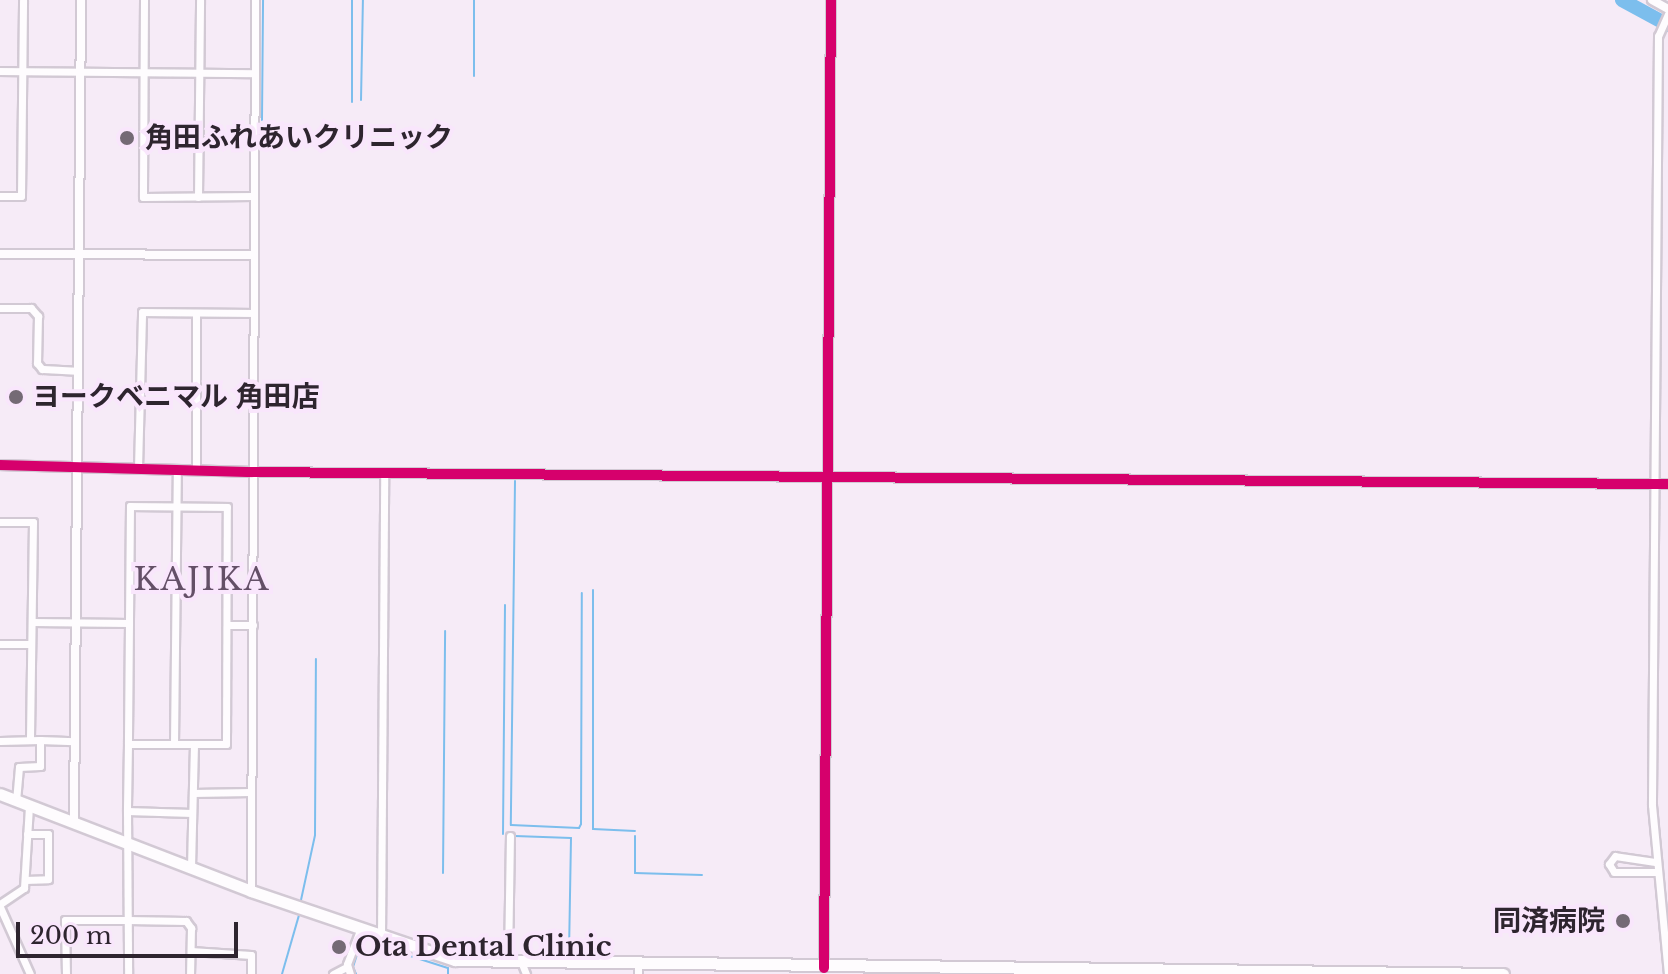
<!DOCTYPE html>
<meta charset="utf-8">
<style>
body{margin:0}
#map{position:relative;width:1668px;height:974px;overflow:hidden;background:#f6ebf7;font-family:"Libre Baskerville","Noto Sans JP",serif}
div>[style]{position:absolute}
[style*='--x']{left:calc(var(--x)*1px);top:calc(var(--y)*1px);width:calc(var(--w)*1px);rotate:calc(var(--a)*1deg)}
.stream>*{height:2px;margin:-1px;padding:0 1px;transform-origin:1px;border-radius:1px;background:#7cbeed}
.river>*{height:14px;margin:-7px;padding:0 7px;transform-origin:7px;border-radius:7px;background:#7cbeed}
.roads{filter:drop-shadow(2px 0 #d2c9d4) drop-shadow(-2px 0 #d2c9d4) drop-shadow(0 2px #d2c9d4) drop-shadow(0 -2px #d2c9d4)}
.minor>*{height:7px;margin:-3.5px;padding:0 3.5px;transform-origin:3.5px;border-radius:3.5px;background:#fefcfe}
.tertiary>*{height:8px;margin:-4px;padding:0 4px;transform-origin:4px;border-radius:4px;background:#fefcfe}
.trunk>*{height:11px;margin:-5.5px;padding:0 5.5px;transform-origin:5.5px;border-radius:5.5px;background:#fefcfe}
.cycleway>*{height:10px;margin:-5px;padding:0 5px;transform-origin:5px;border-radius:5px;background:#d6006c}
.dots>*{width:22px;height:22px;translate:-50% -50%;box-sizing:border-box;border:4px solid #f9e6fc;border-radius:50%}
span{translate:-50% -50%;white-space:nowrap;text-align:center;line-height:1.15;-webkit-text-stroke:8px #f9e6fc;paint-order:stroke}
.poi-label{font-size:28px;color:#2e252f;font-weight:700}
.left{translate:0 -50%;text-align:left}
.right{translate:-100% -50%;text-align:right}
.quarter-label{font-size:32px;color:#645067;letter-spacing:2px}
.scale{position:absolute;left:16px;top:922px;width:222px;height:36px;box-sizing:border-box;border:4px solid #2e252f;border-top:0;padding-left:10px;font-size:24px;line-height:28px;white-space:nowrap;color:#2e252f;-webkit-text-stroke:6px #f9e6fc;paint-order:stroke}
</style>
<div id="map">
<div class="stream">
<div style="--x:474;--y:76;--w:76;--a:-90"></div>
<div style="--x:361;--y:100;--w:100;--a:-88.9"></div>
<div style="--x:352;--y:102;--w:102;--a:-90"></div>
<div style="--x:262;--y:120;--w:120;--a:-89.5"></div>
<div style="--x:515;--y:481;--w:344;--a:90.7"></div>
<div style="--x:511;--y:825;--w:68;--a:2.5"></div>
<div style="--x:579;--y:828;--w:4;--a:-63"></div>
<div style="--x:581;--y:824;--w:231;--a:-89.8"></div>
<div style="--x:593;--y:590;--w:239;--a:90"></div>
<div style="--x:593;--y:829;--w:42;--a:2.7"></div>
<div style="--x:503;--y:834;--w:229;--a:-89.5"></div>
<div style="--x:515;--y:836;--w:56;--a:2"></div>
<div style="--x:571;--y:838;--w:118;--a:91"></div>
<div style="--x:635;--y:836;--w:37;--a:90"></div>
<div style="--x:635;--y:873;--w:67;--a:1.7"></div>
<div style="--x:443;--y:873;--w:242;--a:-89.5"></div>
<div style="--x:301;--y:900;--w:66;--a:-77.8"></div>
<div style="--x:315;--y:835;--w:176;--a:-89.7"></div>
<div style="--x:404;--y:954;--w:46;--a:17.7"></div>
<div style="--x:448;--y:968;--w:6;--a:90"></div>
<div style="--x:282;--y:974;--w:61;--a:-73.9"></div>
<div style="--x:356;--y:974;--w:8;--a:-113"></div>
<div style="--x:353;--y:967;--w:32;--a:-72"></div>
</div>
<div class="river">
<div style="--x:1622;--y:0;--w:52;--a:28.5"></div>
</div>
<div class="roads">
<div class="minor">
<div style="--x:144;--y:0;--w:197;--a:90.3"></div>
<div style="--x:143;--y:197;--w:110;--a:-0.5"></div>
<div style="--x:1668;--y:14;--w:24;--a:114"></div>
<div style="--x:1658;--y:36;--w:769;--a:90.45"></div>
<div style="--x:1652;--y:805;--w:169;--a:84.6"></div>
<div style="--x:0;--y:71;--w:254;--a:0.5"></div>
<div style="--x:0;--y:196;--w:21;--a:0"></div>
<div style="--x:21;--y:196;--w:196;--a:-89.4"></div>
<div style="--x:198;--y:197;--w:197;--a:-89.4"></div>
<div style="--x:0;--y:308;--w:31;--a:0"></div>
<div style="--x:31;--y:308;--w:11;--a:49"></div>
<div style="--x:38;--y:316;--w:47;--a:91.2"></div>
<div style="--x:37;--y:363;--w:8;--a:50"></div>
<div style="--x:42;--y:369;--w:35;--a:3"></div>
<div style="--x:196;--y:313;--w:157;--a:90"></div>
<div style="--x:138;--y:468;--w:156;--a:-88.5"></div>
<div style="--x:142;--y:312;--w:110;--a:0.5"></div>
<div style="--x:0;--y:522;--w:33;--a:0"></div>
<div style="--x:33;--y:522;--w:218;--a:90.8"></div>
<div style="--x:32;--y:622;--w:97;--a:0.6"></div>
<div style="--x:228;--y:625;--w:25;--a:0"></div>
<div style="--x:0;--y:644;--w:31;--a:0"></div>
<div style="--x:40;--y:740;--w:34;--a:2"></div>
<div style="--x:0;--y:741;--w:40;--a:-1.4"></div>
<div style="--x:40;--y:740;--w:26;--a:90"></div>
<div style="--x:40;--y:766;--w:21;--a:177"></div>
<div style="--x:19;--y:767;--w:34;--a:95"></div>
<div style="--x:128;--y:744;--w:98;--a:0"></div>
<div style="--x:226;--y:744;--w:237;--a:-89.8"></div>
<div style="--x:227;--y:507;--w:97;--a:-179.4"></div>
<div style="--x:130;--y:506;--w:117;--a:90.5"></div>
<div style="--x:129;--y:623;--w:121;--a:90.5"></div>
<div style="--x:128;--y:744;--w:67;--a:90.9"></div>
<div style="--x:127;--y:811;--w:65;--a:1.8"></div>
<div style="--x:174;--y:744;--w:275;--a:-89.4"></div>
<div style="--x:193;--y:793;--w:58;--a:-1"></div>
<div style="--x:127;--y:811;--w:163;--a:89.6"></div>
<div style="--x:1655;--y:862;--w:40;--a:-171.5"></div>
<div style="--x:1615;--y:856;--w:10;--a:127"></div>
<div style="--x:1609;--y:864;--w:9;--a:58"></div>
<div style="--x:1614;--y:872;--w:42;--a:0"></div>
<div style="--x:191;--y:867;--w:123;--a:-88.6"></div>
<div style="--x:25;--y:880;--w:23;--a:-2"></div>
<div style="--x:48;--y:879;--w:45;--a:-90"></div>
<div style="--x:48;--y:834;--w:21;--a:180"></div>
<div style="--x:251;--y:891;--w:891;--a:-89.74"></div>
<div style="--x:0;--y:904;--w:29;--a:-34"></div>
<div style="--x:24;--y:888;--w:82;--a:-86.5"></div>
<div style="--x:0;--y:907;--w:73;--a:65.9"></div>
<div style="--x:381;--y:938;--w:466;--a:-89.6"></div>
<div style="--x:191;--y:951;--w:60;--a:3.8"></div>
<div style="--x:251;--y:955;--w:19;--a:90"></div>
<div style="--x:508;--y:962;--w:126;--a:-89.1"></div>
<div style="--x:522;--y:964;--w:11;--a:68"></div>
<div style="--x:66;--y:974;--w:54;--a:-91.1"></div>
<div style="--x:65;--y:920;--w:63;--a:0"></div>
<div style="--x:128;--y:920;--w:58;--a:1"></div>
<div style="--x:186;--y:921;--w:9;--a:54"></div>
<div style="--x:191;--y:928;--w:46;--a:91.2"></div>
<div style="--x:333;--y:974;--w:16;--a:-27"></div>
<div style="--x:350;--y:974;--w:10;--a:-107"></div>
<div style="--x:347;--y:964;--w:36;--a:-69"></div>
<div style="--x:638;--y:974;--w:8;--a:-90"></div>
</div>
<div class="tertiary">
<div style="--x:1652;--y:0;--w:18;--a:29"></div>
<div style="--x:0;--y:254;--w:253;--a:0.2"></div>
<div style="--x:0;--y:465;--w:251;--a:1.6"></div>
<div style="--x:251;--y:472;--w:1417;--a:0.49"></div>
<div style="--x:74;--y:823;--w:823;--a:-89.51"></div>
<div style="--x:824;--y:967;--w:967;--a:-89.59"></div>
</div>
<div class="trunk">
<div style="--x:0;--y:794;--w:269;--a:21.1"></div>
<div style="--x:251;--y:891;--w:215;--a:18.7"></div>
<div style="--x:455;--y:960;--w:1048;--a:0.77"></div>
</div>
</div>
<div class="cycleway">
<div style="--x:0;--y:465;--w:251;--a:1.6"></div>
<div style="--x:251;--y:472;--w:1417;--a:0.49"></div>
<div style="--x:824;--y:968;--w:968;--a:-89.59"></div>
</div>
<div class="dots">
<div style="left:127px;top:138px;background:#746a75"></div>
<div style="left:16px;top:397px;background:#746a75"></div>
<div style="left:1623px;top:921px;background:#746a75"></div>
<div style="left:339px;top:947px;background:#746a75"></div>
</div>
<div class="poi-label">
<span class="left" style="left:145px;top:138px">角田ふれあいクリニック</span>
<span class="left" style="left:32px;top:397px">ヨークベニマル 角田店</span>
<span class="right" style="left:1605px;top:921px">同済病院</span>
<span class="left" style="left:355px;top:947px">Ota Dental Clinic</span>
</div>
<div class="quarter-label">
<span style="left:202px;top:579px">KAJIKA</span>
</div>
<div class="scale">200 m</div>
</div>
